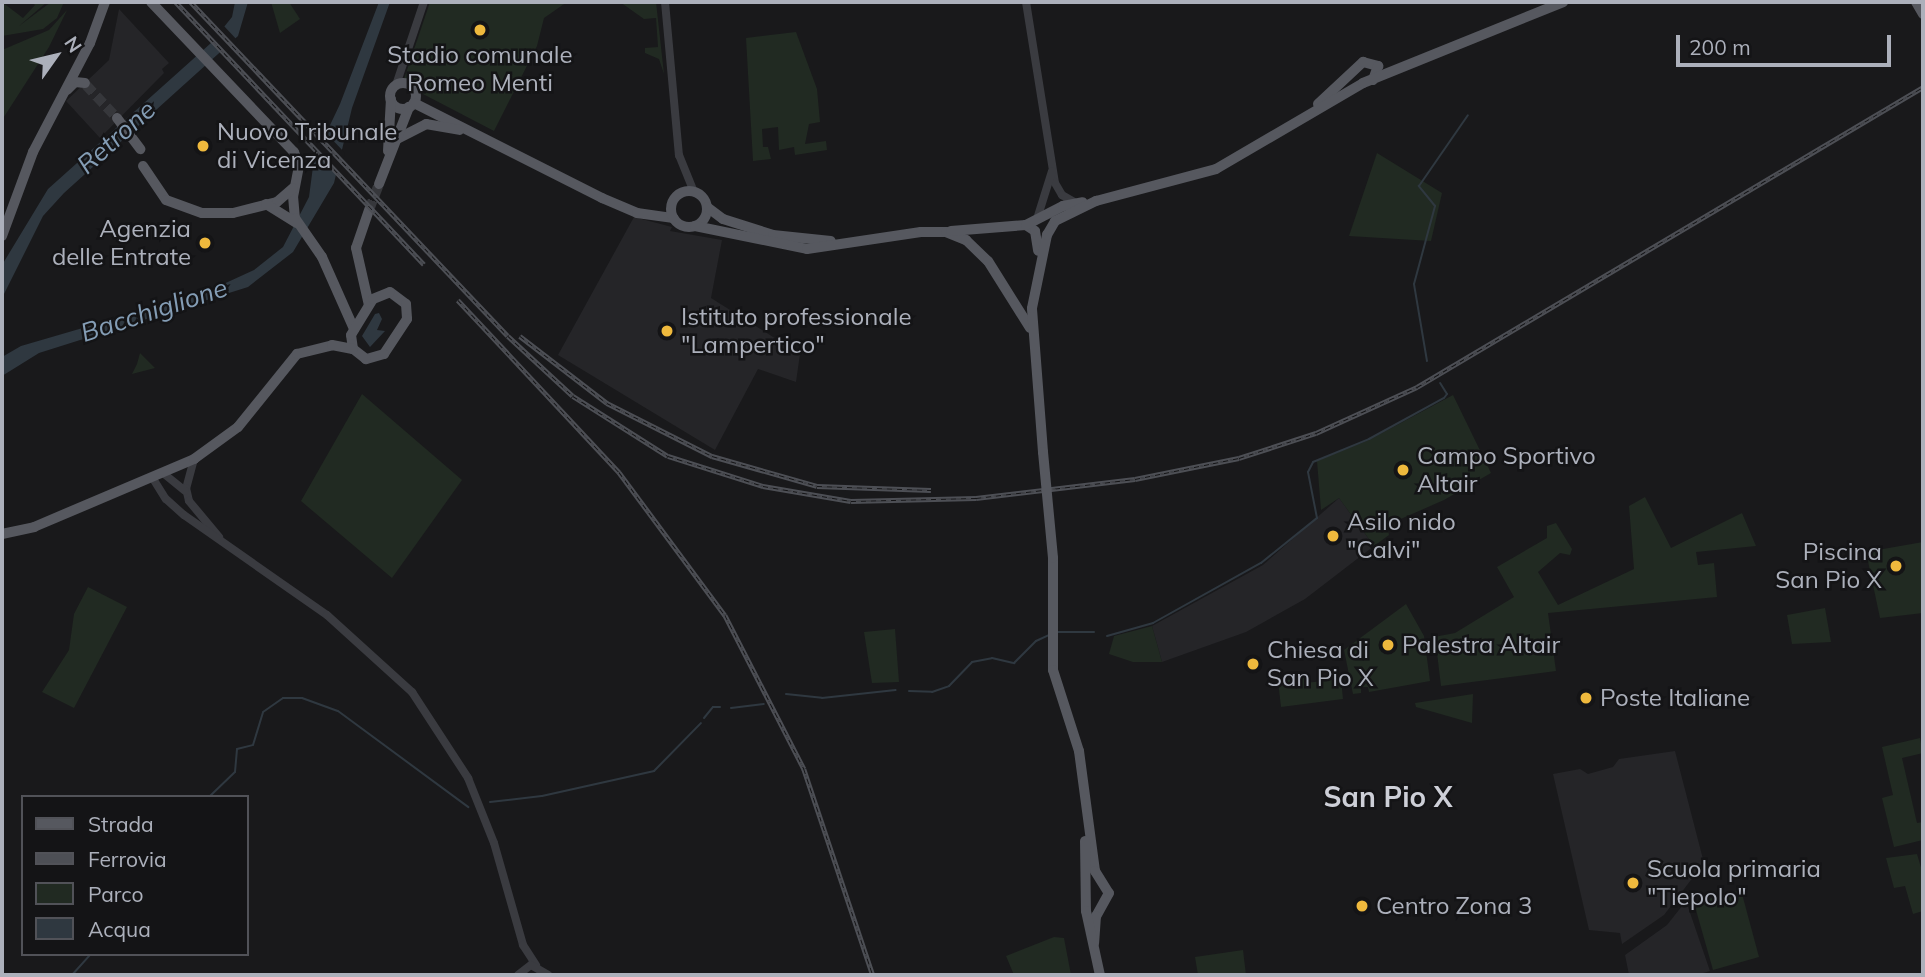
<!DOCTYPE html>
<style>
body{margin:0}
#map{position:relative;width:1925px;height:977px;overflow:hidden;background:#19191b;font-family:Mulish,sans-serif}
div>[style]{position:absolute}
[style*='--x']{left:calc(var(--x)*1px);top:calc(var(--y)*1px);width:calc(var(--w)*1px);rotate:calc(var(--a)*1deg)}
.built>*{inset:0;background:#252528}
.green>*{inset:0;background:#212a22}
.water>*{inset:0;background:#2f3840}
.pier>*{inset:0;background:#19191b}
.stream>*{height:2px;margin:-1px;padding:0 1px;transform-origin:1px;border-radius:1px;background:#2f3840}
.major-tunnel>*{height:10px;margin-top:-5px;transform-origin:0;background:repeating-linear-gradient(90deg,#36373b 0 10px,transparent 0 15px)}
.minor>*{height:8px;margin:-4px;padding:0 4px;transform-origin:4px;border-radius:4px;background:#3a3b40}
.major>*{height:10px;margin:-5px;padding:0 5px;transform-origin:5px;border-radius:5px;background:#56585f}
.major>.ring{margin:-5px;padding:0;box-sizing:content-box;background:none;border:10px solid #56585f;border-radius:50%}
.rail>*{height:4.5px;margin-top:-2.25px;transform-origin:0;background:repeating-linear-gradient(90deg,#141416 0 5px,#4d4f55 0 10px);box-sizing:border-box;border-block:2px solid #4d4f55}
.major-bridge>*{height:10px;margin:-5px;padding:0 5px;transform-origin:5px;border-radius:5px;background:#56585f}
.dots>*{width:19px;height:19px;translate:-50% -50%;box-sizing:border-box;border:4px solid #141416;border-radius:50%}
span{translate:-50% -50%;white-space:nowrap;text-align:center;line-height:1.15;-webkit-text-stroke:5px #141416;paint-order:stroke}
.poi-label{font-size:24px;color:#acb0bb}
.left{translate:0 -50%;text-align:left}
.right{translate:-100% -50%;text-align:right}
.water-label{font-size:26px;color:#849db5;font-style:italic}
.quarter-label{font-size:28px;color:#cdcfd7;font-weight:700}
.frame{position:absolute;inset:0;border:4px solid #acb0bb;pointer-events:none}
.legend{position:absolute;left:21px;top:795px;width:228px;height:161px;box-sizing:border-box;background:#141416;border:2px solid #515258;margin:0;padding:9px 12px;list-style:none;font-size:21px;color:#acb0bb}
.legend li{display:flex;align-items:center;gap:14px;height:35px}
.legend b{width:35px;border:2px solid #515258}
.north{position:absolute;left:21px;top:21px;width:70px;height:70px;-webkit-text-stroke:5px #141416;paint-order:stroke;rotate:56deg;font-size:19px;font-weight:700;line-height:28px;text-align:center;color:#acb0bb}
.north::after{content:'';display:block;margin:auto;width:24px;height:32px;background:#acb0bb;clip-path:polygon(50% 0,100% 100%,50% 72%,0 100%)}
.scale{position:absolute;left:1676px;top:35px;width:215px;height:32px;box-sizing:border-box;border:4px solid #acb0bb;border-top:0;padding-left:9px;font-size:21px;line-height:24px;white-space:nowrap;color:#acb0bb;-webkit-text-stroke:5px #141416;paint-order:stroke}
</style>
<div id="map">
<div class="built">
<div style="clip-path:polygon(119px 9px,169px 63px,162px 69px,164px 73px,100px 138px,66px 101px,109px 60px)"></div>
<div style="clip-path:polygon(634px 217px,672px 227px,670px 231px,722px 240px,711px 298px,800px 354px,796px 382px,758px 369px,715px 450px,558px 355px)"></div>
<div style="clip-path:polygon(1339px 498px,1374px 546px,1305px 599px,1246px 632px,1162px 662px,1152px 626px,1263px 565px)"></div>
<div style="clip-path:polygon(1675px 751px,1704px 863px,1664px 915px,1622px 944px,1620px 933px,1589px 930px,1553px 774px,1580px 769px,1588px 774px,1613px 767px,1619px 759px)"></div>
<div style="clip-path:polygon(1686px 901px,1710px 971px,1697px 975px,1629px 975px,1625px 955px,1667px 925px)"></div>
</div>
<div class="green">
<div style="clip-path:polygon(2px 2px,23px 18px,35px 5px,32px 2px,47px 2px,19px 26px,51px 2px,64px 2px,57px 18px,43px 29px,2px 36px)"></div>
<div style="clip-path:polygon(271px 2px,289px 2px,300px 19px,280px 33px)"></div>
<div style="clip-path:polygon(430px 2px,567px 2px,544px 18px,537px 46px,494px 131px,423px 94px,412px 80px,404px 79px)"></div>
<div style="clip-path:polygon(620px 2px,656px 2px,664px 74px,659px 59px,645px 53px,645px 48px,658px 47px,656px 18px,644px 19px)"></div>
<div style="clip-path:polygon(67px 10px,49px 47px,2px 120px,2px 50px,49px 30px)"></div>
<div style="clip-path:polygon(796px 32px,817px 89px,820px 122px,809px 124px,805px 144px,826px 141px,827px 150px,795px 155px,794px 147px,779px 150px,778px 127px,762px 129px,763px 147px,768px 147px,771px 159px,753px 161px,746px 38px)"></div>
<div style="clip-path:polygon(1377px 153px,1442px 193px,1431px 241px,1349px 236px)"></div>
<div style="clip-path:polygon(140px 353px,155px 368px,132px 374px,137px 364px)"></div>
<div style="clip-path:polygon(362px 394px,462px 480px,392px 578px,301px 501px)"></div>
<div style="clip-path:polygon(1453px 395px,1491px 473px,1444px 500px,1387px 525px,1389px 535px,1374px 546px,1339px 498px,1321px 510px,1317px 461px,1369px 440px)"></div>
<div style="clip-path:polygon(1645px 497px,1671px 548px,1742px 513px,1756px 546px,1696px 552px,1698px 565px,1714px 563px,1717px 597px,1548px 613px,1556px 671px,1441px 686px,1437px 653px,1445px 652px,1444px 641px,1435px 642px,1434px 637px,1455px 633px,1514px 597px,1497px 567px,1547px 538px,1547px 526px,1556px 523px,1572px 549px,1570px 555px,1560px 553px,1538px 572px,1558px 605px,1634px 569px,1629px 506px)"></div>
<div style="clip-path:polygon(1923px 542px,1923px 613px,1880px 618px,1866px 552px)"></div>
<div style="clip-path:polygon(88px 587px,127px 607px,74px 708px,42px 692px,69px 650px,74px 614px)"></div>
<div style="clip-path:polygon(1406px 604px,1424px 636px,1430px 681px,1369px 692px,1368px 687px,1361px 687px,1361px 693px,1353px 694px,1344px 650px)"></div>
<div style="clip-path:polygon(1825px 608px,1831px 642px,1792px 644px,1787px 615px)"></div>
<div style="clip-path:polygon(1152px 626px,1162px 662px,1133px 662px,1109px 654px,1114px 636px)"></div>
<div style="clip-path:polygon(895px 629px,899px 682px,872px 683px,864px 632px)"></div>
<div style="clip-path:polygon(1305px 678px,1305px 683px,1341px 679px,1343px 699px,1281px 707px,1278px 681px)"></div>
<div style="clip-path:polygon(1473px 694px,1472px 723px,1416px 707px,1415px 703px)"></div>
<div style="clip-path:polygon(1920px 738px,1923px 753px,1902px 758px,1917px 823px,1923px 822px,1923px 840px,1894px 847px,1882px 798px,1893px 795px,1882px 747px)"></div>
<div style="clip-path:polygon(1917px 854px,1923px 874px,1923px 911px,1913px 914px,1905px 886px,1894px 888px,1886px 858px)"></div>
<div style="clip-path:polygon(1741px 890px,1759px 957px,1713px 970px,1694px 903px)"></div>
<div style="clip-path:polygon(1054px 937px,1064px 938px,1071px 975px,1014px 975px,1006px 956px)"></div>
<div style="clip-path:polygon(1243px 950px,1246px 975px,1198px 975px,1195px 957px)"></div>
</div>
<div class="water">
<div style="clip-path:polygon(235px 2px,248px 2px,238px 36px,64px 193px,43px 216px,2px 298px,2px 265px,48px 189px,211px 43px,232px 17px)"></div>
<div style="clip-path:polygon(379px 2px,390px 2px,352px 108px,334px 183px,293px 252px,248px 287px,39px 353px,2px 376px,2px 357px,21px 346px,206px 292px,254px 270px,283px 247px,309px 197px,314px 159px,340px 104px)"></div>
<div style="clip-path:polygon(379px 313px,382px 319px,377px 330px,385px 331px,370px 347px,362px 336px,375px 314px)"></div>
</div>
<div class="pier">
<div style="clip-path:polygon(223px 25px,238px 41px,225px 55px,209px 39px)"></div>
<div style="clip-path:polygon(324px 131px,345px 153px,339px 177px,314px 151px)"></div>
</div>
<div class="stream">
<div style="--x:1528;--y:2;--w:1;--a:0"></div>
<div style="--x:1427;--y:361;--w:78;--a:-99.6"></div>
<div style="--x:1414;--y:284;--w:81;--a:-74.9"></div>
<div style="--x:1435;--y:206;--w:26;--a:-129"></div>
<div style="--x:1419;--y:186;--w:86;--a:-55.4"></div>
<div style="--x:1057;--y:632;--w:37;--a:0"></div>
<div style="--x:1107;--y:636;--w:48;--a:-15.8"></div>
<div style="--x:1153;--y:623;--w:124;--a:-29.1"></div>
<div style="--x:1261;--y:563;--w:72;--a:-38.8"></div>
<div style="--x:1317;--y:518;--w:47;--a:-101.1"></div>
<div style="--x:1308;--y:472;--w:11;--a:-63"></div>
<div style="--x:1313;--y:462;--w:61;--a:-22.3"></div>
<div style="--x:1369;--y:439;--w:85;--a:-28.7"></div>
<div style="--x:1444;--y:398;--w:5;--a:-53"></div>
<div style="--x:1447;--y:394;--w:13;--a:-122"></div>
<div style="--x:909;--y:691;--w:23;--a:2"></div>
<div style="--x:932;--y:692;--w:18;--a:-19"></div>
<div style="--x:949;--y:686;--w:33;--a:-46"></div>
<div style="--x:972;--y:662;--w:20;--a:-11"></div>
<div style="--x:992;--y:658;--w:23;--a:13"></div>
<div style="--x:1014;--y:663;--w:31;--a:-45"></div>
<div style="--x:1036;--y:641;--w:14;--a:-25"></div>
<div style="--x:786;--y:694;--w:36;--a:6"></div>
<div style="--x:822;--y:698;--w:74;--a:-6.2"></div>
<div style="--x:731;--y:708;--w:33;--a:-7"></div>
<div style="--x:704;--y:718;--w:14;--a:-51"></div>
<div style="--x:713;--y:707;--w:7;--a:0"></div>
<div style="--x:209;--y:797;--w:36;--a:-44"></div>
<div style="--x:235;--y:772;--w:23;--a:-85"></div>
<div style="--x:237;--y:749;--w:16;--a:-14"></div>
<div style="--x:253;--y:745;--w:34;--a:-73"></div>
<div style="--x:263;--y:712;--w:24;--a:-35"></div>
<div style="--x:283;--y:698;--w:19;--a:0"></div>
<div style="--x:302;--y:698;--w:38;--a:20"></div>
<div style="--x:338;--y:711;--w:162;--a:36.4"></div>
<div style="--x:490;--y:802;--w:52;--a:-6.6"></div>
<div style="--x:542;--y:796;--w:115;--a:-12.6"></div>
<div style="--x:654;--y:771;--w:67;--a:-45.6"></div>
<div style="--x:72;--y:975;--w:28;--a:-48"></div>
</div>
<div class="major-tunnel">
<div style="--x:86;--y:85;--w:45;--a:46.8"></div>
<div style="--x:369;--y:210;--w:28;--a:-69"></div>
</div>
<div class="minor">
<div style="--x:665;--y:2;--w:154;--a:84.8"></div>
<div style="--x:679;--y:155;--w:40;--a:68"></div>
<div style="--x:1026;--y:2;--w:183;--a:80.9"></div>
<div style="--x:1055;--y:183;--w:14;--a:60"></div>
<div style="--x:1062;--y:195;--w:14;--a:30"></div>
<div style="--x:396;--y:85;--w:88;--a:-71.4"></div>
<div style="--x:1037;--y:219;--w:50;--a:-72.6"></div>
<div style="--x:194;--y:459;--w:30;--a:105"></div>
<div style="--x:186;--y:488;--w:13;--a:77"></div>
<div style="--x:189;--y:501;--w:47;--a:50.2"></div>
<div style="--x:163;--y:473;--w:28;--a:39"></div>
<div style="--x:152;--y:477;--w:26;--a:58"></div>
<div style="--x:166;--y:499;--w:24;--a:42"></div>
<div style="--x:184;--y:515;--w:174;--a:35"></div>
<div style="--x:327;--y:615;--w:115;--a:42.2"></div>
<div style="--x:412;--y:692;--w:103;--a:56.9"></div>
<div style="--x:468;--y:778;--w:70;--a:68.2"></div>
<div style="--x:494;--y:843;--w:106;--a:74.1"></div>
<div style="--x:523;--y:945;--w:24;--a:57"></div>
<div style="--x:518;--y:975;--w:16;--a:-38"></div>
<div style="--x:531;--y:965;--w:20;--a:30"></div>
</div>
<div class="major">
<div style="--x:151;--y:2;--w:207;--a:46.4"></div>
<div style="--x:294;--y:152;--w:15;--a:70"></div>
<div style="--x:299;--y:166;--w:31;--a:101"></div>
<div style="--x:293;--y:196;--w:22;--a:85"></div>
<div style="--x:295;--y:218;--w:47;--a:55.3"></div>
<div style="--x:322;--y:257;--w:79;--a:66"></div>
<div style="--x:1916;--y:2;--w:14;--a:60"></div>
<div class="ring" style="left:390px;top:83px;width:16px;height:16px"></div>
<div style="--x:67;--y:90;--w:11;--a:-45"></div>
<div style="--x:75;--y:82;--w:10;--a:6"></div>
<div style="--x:414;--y:103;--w:211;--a:26.8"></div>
<div style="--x:602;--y:198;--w:38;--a:23"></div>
<div style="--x:637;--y:213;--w:37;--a:8"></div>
<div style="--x:1318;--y:104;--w:62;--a:-43"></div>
<div style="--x:1363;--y:62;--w:16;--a:15"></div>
<div style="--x:1378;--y:66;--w:15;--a:110"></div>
<div style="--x:117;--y:118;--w:39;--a:53"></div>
<div style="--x:397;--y:139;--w:33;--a:-27"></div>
<div style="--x:426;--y:124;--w:34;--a:10"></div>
<div style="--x:388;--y:151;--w:52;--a:-86.7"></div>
<div style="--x:143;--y:166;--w:41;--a:55.9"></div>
<div style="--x:166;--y:200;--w:38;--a:20"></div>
<div style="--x:202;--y:213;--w:31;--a:0"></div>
<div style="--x:233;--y:213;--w:45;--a:-14"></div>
<div style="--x:277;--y:202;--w:21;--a:-41"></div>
<div style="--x:379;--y:184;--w:83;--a:-68.7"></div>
<div class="ring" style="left:671px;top:191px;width:26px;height:26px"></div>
<div style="--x:266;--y:204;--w:36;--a:32"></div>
<div style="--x:707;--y:207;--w:20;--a:37"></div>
<div style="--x:723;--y:219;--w:52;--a:17.7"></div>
<div style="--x:773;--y:235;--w:58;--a:5.9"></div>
<div style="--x:369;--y:210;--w:40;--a:108.9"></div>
<div style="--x:356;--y:248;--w:58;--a:77.2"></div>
<div style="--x:1026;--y:225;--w:11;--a:34"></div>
<div style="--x:1035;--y:231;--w:20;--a:81"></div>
<div style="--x:695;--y:226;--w:114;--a:11.6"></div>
<div style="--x:807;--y:249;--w:115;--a:-8.5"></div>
<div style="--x:921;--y:232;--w:25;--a:0"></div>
<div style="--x:946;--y:232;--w:22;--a:22"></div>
<div style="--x:966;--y:240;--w:30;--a:44"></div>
<div style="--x:988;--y:261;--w:79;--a:57.9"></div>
<div style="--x:951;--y:231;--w:75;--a:-4.6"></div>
<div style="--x:1026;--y:225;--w:42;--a:-27.2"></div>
<div style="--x:1063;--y:206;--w:20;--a:-11"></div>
<div style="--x:2;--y:236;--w:90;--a:-69.7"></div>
<div style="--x:33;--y:152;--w:123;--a:-62.4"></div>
<div style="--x:90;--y:43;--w:44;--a:-69.9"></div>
<div style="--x:390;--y:292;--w:20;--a:37"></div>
<div style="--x:406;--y:304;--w:15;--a:86"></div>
<div style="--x:407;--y:319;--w:42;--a:123.3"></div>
<div style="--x:384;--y:354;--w:19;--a:164"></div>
<div style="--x:366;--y:359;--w:16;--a:-142"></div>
<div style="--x:353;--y:349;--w:14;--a:-98"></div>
<div style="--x:351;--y:335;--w:42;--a:-58.6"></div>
<div style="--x:373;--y:299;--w:18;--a:-22"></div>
<div style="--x:1043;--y:452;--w:144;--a:-94.4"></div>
<div style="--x:1032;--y:308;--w:75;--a:-78.4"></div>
<div style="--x:1047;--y:235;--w:16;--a:-60"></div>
<div style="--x:1055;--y:221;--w:46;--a:-26"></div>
<div style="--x:1096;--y:201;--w:124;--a:-14.9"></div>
<div style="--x:1216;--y:169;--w:170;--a:-30.3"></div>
<div style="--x:1363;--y:83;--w:216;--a:-22"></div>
<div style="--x:2;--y:534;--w:33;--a:-12"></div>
<div style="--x:34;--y:527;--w:174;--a:-23"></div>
<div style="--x:194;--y:459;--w:54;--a:-36"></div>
<div style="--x:238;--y:427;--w:94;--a:-51.1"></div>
<div style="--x:297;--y:354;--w:36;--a:-14"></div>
<div style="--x:332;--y:345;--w:21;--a:11"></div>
<div style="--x:1053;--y:558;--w:112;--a:90"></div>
<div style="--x:1053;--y:670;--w:85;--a:72.2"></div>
<div style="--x:1079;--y:751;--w:121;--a:82.4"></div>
<div style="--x:1095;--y:871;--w:26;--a:58"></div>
<div style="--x:1109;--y:893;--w:26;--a:119"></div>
<div style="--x:1096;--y:916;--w:27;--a:94"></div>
<div style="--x:1085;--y:841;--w:70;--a:89.2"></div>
<div style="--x:1086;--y:911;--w:66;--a:77.7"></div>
</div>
<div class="rail">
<div style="--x:176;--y:2;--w:361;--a:46.6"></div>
<div style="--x:191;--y:2;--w:460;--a:46.5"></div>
<div style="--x:508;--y:336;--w:88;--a:42.7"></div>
<div style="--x:573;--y:396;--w:112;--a:32.3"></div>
<div style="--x:668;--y:456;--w:100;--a:17.5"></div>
<div style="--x:763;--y:486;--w:89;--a:9.7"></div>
<div style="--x:851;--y:501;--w:125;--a:-1.4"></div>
<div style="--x:976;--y:498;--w:160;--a:-6.8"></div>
<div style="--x:1135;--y:479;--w:106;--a:-11.4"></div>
<div style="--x:1239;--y:458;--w:81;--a:-18"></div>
<div style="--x:1316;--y:433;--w:111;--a:-24.5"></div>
<div style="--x:1417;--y:387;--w:588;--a:-30.66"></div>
<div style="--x:458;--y:300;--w:236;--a:46.9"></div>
<div style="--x:619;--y:472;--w:178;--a:53.5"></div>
<div style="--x:725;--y:615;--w:173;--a:62.8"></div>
<div style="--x:804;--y:769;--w:217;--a:71.5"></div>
<div style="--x:520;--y:336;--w:110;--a:37.6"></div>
<div style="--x:607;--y:403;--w:118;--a:26.8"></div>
<div style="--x:712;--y:456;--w:109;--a:15.9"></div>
<div style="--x:817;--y:486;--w:114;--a:2"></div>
</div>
<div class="major-bridge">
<div style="--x:1043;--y:452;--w:106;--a:84.6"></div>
</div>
<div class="dots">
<div style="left:480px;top:30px;background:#efb93d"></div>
<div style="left:203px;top:146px;background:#efb93d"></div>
<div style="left:205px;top:243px;background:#efb93d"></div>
<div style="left:667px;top:331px;background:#efb93d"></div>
<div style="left:1403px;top:470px;background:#efb93d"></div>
<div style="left:1333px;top:536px;background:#efb93d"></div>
<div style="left:1896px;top:566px;background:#efb93d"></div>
<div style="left:1388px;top:645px;background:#efb93d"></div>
<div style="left:1253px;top:664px;background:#efb93d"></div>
<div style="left:1586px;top:698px;background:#efb93d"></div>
<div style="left:1633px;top:883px;background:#efb93d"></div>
<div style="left:1362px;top:906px;background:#efb93d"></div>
</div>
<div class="poi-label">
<span style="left:480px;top:69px">Stadio comunale<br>Romeo Menti</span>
<span class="left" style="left:217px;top:146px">Nuovo Tribunale<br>di Vicenza</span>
<span class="right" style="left:191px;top:243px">Agenzia<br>delle Entrate</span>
<span class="left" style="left:681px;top:331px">Istituto professionale<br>"Lampertico"</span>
<span class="left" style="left:1417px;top:470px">Campo Sportivo<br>Altair</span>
<span class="left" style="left:1347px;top:536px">Asilo nido<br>"Calvi"</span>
<span class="right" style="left:1882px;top:566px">Piscina<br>San Pio X</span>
<span class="left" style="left:1402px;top:645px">Palestra Altair</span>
<span class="left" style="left:1267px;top:664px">Chiesa di<br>San Pio X</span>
<span class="left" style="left:1600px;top:698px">Poste Italiane</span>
<span class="left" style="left:1647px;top:883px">Scuola primaria<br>"Tiepolo"</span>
<span class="left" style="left:1376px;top:906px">Centro Zona 3</span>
</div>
<div class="water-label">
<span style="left:116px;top:137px;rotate:-42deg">Retrone</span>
<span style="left:154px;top:310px;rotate:-18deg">Bacchiglione</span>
</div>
<div class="quarter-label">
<span style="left:1388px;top:797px">San Pio X</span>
</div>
<div class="frame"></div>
<ul class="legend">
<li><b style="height:9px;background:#56585f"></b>Strada</li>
<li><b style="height:9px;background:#4d4f55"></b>Ferrovia</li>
<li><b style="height:19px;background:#212a22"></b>Parco</li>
<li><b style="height:19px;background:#2f3840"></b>Acqua</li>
</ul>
<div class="north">N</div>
<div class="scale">200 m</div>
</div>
